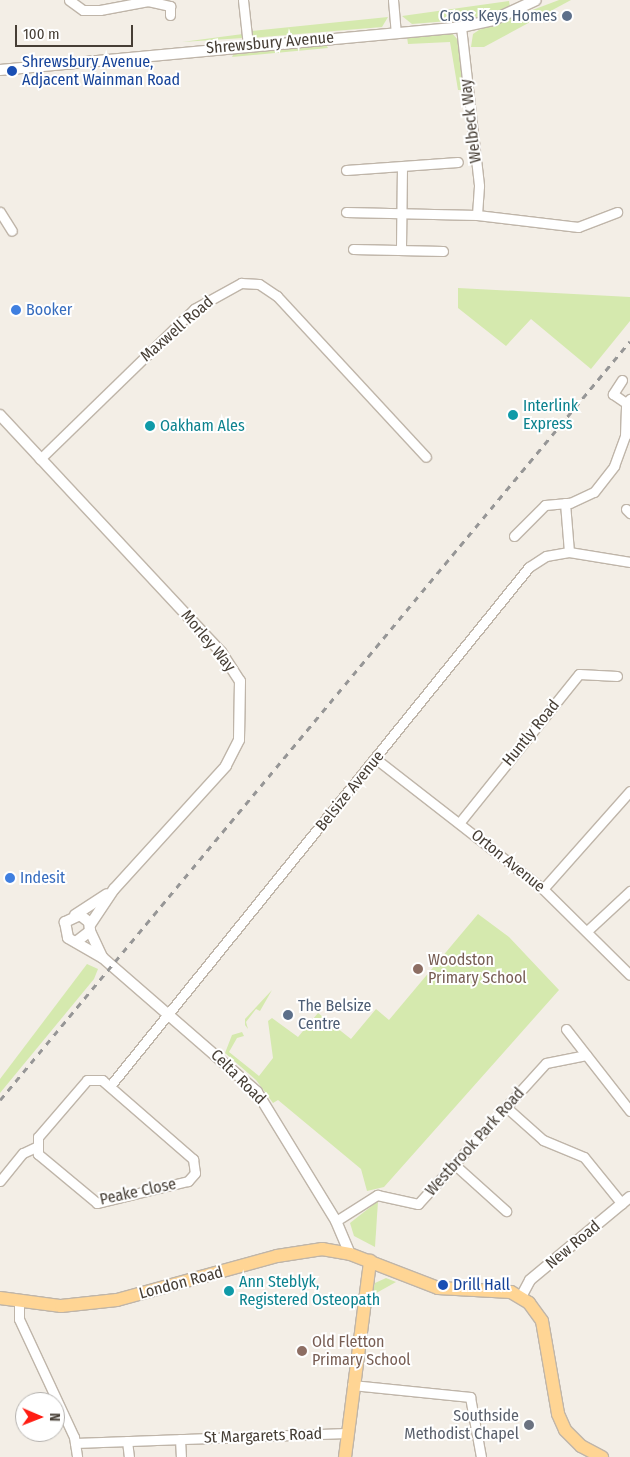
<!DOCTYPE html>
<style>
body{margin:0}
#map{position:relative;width:630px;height:1457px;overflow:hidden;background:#f3eee6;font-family:"Fira Sans Condensed",sans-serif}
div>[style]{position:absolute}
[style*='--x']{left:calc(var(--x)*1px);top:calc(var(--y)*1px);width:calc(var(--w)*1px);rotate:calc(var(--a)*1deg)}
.green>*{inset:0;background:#d5e9ae}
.roads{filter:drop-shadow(1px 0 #bfb5a9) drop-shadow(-1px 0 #bfb5a9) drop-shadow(0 1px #bfb5a9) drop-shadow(0 -1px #bfb5a9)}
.minor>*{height:9px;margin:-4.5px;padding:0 4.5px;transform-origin:4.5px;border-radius:4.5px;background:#fff}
.tertiary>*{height:10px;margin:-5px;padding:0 5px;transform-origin:5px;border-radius:5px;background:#fff}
.primary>*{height:12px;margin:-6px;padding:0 6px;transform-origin:6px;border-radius:6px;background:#ffd594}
.rail>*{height:2.5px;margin-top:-1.25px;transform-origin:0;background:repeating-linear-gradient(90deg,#969696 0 6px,transparent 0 12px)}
.dots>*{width:14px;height:14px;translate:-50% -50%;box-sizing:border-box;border:2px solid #fff;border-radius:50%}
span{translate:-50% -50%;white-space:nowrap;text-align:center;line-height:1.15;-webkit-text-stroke:4px #fff;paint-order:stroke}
.service-label{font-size:16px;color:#4e5e75}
.right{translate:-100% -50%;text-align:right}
.left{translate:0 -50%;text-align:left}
.street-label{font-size:16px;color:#463e35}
.transit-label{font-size:16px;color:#164399}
.shop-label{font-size:16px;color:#366cbe}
.culture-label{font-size:16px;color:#0d838f}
.education-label{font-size:16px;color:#785e54}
.worship-label{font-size:16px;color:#5b616d}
.north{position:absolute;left:15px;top:1392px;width:50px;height:50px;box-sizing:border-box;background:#fff;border:1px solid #b5b2ae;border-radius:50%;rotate:91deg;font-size:14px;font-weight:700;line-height:20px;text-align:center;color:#463e35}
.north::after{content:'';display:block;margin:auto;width:18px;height:22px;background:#ff1c12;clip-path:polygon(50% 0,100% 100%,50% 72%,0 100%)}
.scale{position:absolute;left:15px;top:25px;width:118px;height:22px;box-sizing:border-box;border:2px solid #463e35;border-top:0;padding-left:6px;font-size:15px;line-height:18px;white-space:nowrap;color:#463e35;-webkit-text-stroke:4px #fff;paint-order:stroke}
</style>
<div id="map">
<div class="green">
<div style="clip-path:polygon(559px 0,571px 0,484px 47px,471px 47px,473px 34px,479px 30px)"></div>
<div style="clip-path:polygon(509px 1px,510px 7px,472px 19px,412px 24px,402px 16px)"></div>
<div style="clip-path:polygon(388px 17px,382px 27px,252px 38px,252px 31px)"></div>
<div style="clip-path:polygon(451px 32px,458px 40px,463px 90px,458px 90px,450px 42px,408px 44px,407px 37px)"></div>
<div style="clip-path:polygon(243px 34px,243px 38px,182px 42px)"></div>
<div style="clip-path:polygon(326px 45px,328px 48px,232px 57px,234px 53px)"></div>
<div style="clip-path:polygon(458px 288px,630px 297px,630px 321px,591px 369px,531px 319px,506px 346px,458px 308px)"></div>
<div style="clip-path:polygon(478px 914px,509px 937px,559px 990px,384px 1187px,367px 1191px,361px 1169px,278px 1100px,273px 1103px,256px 1080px,225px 1053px,232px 1035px,242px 1032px,244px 1036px,237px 1038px,229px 1052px,259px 1076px,273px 1058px,268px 1021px,272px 1018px,298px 1037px,318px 1013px,351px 1039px,376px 1009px,389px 1020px)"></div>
<div style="clip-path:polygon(87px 964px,98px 969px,94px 979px,0 1093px,0 1079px)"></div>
<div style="clip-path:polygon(272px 990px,260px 1011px,256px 1009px,246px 1022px,248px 1029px,245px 1025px,245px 1019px)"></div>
<div style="clip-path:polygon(378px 1201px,375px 1247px,354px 1236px,350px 1223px)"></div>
<div style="clip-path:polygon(386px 1278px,396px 1282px,371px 1296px,375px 1283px)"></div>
</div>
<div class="roads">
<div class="minor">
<div style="--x:69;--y:0;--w:17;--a:36"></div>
<div style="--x:83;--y:10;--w:17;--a:0"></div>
<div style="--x:100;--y:10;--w:49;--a:-10.6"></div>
<div style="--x:148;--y:1;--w:23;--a:13"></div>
<div style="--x:170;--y:6;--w:9;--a:90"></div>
<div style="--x:243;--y:0;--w:45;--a:83.7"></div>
<div style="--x:393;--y:0;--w:33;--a:85"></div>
<div style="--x:461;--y:27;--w:160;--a:83.5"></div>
<div style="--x:479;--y:186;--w:29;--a:94"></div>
<div style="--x:346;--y:170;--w:112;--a:-4.1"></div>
<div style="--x:0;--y:212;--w:22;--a:58"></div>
<div style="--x:346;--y:212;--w:131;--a:1.3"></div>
<div style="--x:477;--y:215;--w:102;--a:6.8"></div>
<div style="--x:578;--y:227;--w:42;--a:-21"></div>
<div style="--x:401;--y:248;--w:81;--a:-89.3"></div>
<div style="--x:353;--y:249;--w:90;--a:1.3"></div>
<div style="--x:622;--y:380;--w:17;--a:123"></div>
<div style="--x:613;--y:394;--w:16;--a:35"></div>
<div style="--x:40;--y:459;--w:215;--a:-44.2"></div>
<div style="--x:194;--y:309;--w:54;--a:-29"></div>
<div style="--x:241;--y:283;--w:18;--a:3"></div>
<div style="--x:259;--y:284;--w:22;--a:34"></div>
<div style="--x:277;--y:296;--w:219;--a:47.2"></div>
<div style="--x:565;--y:503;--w:49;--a:85.3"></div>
<div style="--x:626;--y:509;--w:6;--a:45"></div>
<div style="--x:514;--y:536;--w:44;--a:-45"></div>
<div style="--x:545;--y:505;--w:25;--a:-5"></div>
<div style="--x:570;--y:503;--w:26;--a:-25"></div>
<div style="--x:594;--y:492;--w:33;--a:-52"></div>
<div style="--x:614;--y:466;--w:32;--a:-70"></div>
<div style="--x:625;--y:436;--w:33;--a:-88"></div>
<div style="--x:626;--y:403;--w:6;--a:-45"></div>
<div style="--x:376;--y:759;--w:212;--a:37.9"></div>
<div style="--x:543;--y:889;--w:122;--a:44.7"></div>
<div style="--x:460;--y:822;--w:190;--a:-51.2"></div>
<div style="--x:579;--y:674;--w:38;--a:3"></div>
<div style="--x:543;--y:889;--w:131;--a:-48.4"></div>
<div style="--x:587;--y:931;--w:59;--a:-42.9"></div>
<div style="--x:566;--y:1029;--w:104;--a:52"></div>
<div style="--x:87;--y:1080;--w:15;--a:0"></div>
<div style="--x:102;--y:1080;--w:121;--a:41"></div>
<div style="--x:193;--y:1159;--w:14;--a:82"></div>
<div style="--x:195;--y:1173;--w:11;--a:131"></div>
<div style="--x:188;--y:1181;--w:94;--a:166.4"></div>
<div style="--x:97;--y:1203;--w:77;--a:-140.3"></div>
<div style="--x:38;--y:1154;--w:17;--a:-90"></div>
<div style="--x:38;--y:1137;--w:75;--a:-49.3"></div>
<div style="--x:110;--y:1086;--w:667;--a:-51.09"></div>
<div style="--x:529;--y:567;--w:20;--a:-33"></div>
<div style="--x:546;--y:556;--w:23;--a:-10"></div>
<div style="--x:569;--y:552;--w:62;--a:9.3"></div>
<div style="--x:506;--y:1107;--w:50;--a:41.7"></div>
<div style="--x:543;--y:1140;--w:44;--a:22.5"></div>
<div style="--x:584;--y:1157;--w:60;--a:51"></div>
<div style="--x:455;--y:1165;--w:69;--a:42"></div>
<div style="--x:0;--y:1181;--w:36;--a:-51"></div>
<div style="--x:23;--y:1153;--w:14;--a:-25"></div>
<div style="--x:336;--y:1221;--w:49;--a:-32.4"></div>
<div style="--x:377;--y:1195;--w:42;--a:12.4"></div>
<div style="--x:418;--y:1204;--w:190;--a:-47.8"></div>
<div style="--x:546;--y:1063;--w:41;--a:-11.3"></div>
<div style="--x:19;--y:1302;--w:17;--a:90"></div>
<div style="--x:19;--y:1319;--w:130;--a:65"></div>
<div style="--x:74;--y:1437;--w:20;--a:81"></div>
<div style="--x:352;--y:1385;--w:119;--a:5.8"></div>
<div style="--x:470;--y:1397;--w:61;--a:79.6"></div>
<div style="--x:180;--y:1439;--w:18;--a:87"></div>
<div style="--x:127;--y:1441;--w:16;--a:83"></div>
<div style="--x:75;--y:1443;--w:272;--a:-2.1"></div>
</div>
<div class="tertiary">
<div style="--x:0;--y:70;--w:463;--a:-5.3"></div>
<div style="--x:461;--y:27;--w:33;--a:-12"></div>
<div style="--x:493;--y:20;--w:47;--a:-24.9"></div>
<div style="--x:0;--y:415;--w:324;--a:47"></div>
<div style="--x:221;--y:652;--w:35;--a:57"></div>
<div style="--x:240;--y:681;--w:59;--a:91"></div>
<div style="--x:239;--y:740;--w:29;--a:117"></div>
<div style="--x:226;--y:766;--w:166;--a:132.3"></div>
<div style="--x:114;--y:889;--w:43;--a:123.7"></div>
<div style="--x:75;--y:915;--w:38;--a:-33"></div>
<div style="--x:90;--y:931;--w:29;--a:65"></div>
<div style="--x:76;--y:942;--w:18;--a:-38"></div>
<div style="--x:90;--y:931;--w:9;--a:-96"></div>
<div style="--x:89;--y:922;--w:11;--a:-142"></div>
<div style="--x:80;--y:915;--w:17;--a:155"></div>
<div style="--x:65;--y:922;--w:16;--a:79"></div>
<div style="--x:68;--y:938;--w:40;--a:29.7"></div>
<div style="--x:103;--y:958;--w:204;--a:41"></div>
<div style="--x:257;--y:1092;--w:151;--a:58.5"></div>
<div style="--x:336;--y:1221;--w:36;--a:67"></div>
<div style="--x:521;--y:1297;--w:19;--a:-62"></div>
<div style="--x:530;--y:1280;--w:130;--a:-39.7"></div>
</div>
<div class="primary">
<div style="--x:0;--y:1298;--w:62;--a:7.5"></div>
<div style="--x:61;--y:1306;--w:56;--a:-6.1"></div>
<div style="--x:117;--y:1300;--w:166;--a:-15.4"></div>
<div style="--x:277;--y:1256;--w:46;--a:-8.8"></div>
<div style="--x:322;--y:1249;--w:28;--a:10"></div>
<div style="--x:350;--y:1254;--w:94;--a:21.1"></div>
<div style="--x:438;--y:1288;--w:73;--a:3.1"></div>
<div style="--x:511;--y:1292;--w:21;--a:31"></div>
<div style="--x:529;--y:1303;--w:22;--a:54"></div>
<div style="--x:542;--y:1321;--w:94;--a:80.2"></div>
<div style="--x:558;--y:1414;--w:17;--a:66"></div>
<div style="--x:565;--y:1430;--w:23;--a:45"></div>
<div style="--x:581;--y:1446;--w:24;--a:28"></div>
<div style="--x:345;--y:1457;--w:198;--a:-82.7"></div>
</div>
</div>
<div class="rail">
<div style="--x:0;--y:1100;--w:986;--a:-50.31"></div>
</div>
<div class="dots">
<div style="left:567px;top:16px;background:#5c6f8a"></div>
<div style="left:12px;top:71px;background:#1a4fb4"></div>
<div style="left:16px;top:310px;background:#3f7fe0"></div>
<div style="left:513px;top:415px;background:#0f9aa8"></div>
<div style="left:150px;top:426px;background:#0f9aa8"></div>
<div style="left:10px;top:878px;background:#3f7fe0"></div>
<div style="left:418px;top:969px;background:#8d6e63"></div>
<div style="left:288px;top:1015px;background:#5c6f8a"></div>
<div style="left:443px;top:1285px;background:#1a4fb4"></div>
<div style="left:229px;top:1291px;background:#0f9aa8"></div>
<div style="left:302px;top:1351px;background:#8d6e63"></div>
<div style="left:529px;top:1425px;background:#6b7280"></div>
</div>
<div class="service-label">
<span class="right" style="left:557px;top:16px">Cross Keys Homes</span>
<span class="left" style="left:298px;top:1015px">The Belsize<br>Centre</span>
</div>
<div class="street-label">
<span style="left:270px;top:43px;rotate:-5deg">Shrewsbury Avenue</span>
<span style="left:471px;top:121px;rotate:-97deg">Welbeck Way</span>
<span style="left:177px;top:329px;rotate:-41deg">Maxwell Road</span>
<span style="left:208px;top:641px;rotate:50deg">Morley Way</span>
<span style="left:531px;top:733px;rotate:-51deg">Huntly Road</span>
<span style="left:350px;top:791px;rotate:-51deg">Belsize Avenue</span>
<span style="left:508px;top:861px;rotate:39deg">Orton Avenue</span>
<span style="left:238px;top:1077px;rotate:45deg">Celta Road</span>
<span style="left:475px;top:1142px;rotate:-48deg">Westbrook Park Road</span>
<span style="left:138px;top:1192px;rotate:-12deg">Peake Close</span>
<span style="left:573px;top:1245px;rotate:-40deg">New Road</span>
<span style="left:181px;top:1283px;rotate:-15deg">London Road</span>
<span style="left:263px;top:1436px;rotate:-2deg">St Margarets Road</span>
</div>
<div class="transit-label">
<span class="left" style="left:22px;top:71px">Shrewsbury Avenue,<br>Adjacent Wainman Road</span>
<span class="left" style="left:453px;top:1285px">Drill Hall</span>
</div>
<div class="shop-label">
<span class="left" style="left:26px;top:310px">Booker</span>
<span class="left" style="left:20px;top:878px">Indesit</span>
</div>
<div class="culture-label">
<span class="left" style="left:523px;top:415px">Interlink<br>Express</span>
<span class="left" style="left:160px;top:426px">Oakham Ales</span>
<span class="left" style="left:239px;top:1291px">Ann Steblyk,<br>Registered Osteopath</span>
</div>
<div class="education-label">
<span class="left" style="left:428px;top:969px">Woodston<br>Primary School</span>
<span class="left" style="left:312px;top:1351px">Old Fletton<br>Primary School</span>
</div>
<div class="worship-label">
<span class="right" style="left:519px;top:1425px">Southside<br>Methodist Chapel</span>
</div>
<div class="north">N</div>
<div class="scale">100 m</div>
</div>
